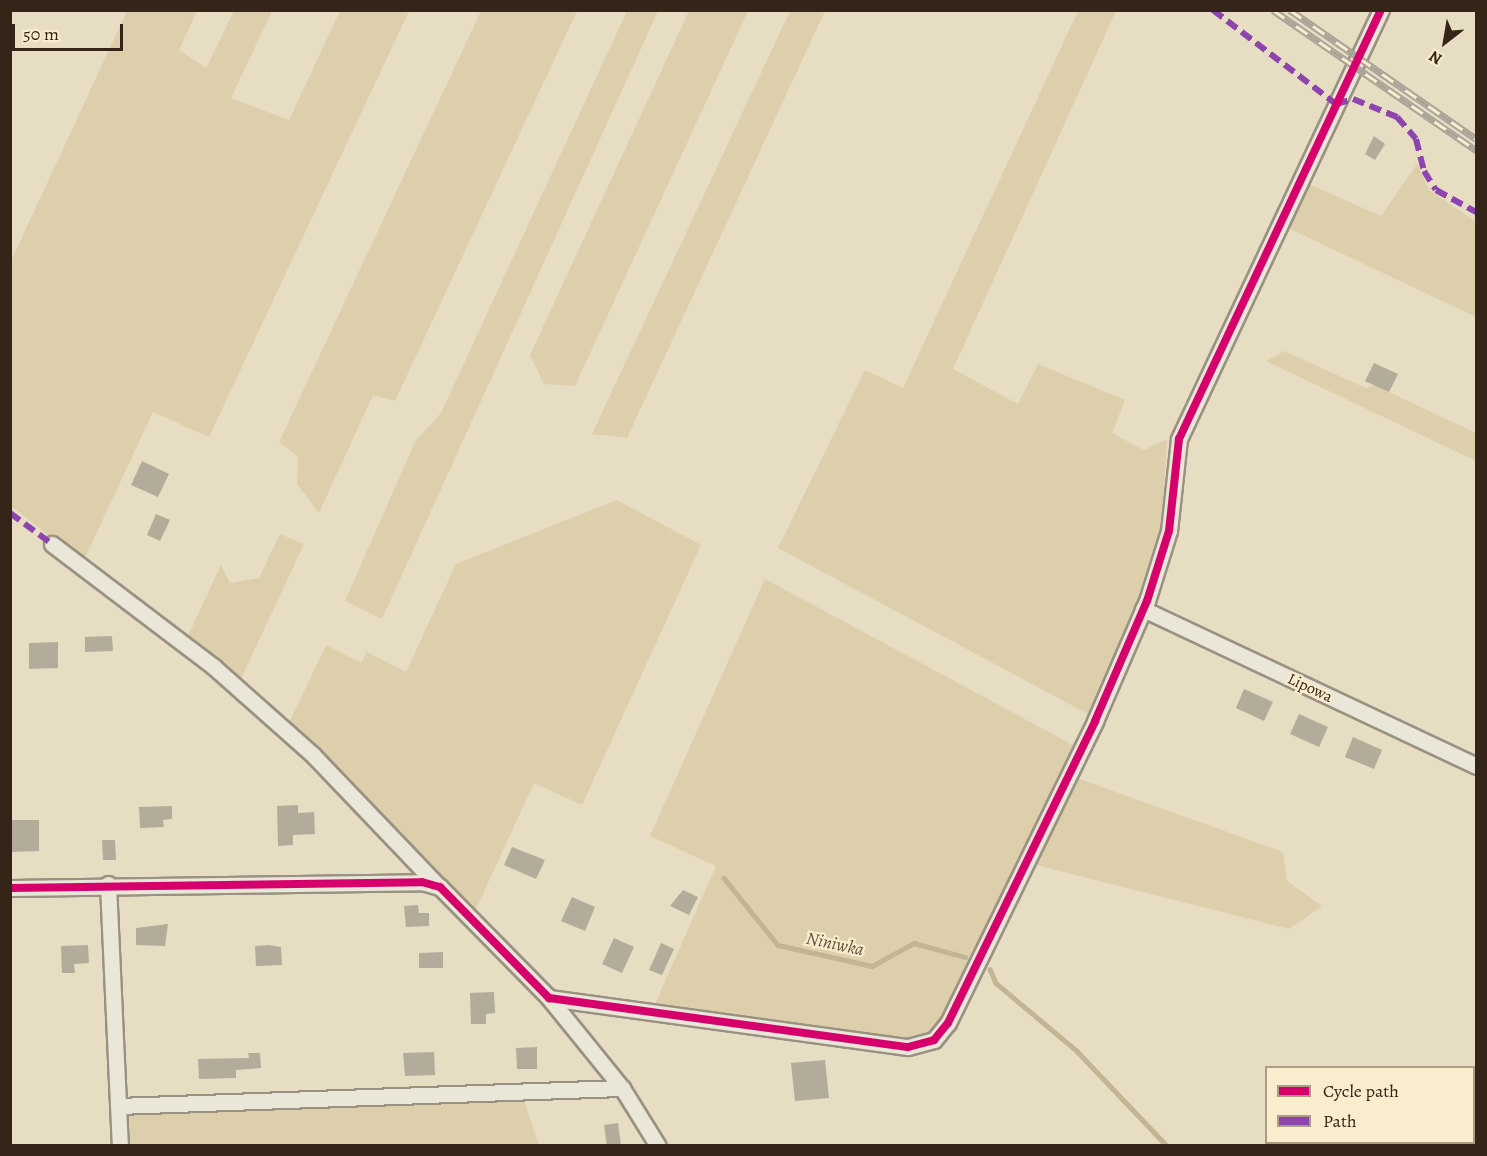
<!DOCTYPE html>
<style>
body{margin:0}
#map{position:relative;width:1487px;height:1156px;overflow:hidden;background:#e7ddc3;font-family:Alegreya,serif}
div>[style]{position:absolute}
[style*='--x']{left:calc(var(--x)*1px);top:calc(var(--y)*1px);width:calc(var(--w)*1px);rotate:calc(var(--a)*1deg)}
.green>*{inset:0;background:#ddcfac}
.stream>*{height:4.5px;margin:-2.25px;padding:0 2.25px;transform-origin:2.25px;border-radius:2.25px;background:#c3b493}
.building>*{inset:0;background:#b3ac9a}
.roads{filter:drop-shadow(2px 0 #999181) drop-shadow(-2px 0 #999181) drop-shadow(0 2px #999181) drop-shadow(0 -2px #999181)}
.minor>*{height:15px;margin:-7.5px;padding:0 7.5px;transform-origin:7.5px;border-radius:7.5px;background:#eae6d8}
.rail>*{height:7px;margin-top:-3.5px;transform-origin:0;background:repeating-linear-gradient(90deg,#f9edce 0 14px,#aaa498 0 28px);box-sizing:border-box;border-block:2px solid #aaa498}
.quiet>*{height:6px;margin-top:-3px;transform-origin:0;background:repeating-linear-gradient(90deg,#8e44ad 0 12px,transparent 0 18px)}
.cycleway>*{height:8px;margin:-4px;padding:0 4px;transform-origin:4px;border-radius:4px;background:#d6006c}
span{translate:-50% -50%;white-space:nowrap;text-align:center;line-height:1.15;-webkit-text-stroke:4.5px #f9edce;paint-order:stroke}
.street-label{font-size:16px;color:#352418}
.water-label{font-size:18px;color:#61503c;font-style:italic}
.frame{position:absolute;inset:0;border:12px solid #352418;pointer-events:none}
.legend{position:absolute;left:1265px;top:1066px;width:210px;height:78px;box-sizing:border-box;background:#f9edce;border:2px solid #ab9d85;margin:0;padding:8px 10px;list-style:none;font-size:18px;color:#352418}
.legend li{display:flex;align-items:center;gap:12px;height:30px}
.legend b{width:30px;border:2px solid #ab9d85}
.north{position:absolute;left:1415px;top:12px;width:60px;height:60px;-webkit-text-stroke:4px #f9edce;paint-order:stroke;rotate:211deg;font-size:16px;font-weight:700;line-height:24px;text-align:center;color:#352418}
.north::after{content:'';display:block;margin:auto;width:21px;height:27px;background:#352418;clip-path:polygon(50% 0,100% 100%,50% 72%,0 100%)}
.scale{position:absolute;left:12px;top:24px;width:111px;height:27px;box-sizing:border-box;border:3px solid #352418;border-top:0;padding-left:8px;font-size:18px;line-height:21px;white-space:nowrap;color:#352418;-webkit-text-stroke:4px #f9edce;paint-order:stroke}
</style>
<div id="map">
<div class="green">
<div style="clip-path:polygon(127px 11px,197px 11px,179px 50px,206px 68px,234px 11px,272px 11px,231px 98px,289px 120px,340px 11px,409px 11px,209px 437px,153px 412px,83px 562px,11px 506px,11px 261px)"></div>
<div style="clip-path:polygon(481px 11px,577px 11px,395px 401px,373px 395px,319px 513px,297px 484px,298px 457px,279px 442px)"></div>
<div style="clip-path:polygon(627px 11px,658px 11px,382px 619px,345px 601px,415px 442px,441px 413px)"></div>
<div style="clip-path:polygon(689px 11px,748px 11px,575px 386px,544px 384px,530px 355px)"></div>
<div style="clip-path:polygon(790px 11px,825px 11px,627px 438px,592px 434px)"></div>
<div style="clip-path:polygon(1078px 11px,1116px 11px,953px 369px,1018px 404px,1038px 364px,1125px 400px,1112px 433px,1144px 450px,1167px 439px,1162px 522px,1137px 602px,1088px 714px,778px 548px,865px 370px,903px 388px)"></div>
<div style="clip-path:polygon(1417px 164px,1429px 190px,1476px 222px,1476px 317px,1288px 228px,1309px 184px,1381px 216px)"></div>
<div style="clip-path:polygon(1284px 351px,1366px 388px,1374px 385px,1476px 433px,1476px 461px,1266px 361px)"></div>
<div style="clip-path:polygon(617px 500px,701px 545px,582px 805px,534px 783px,475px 911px,288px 725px,326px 645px,361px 663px,367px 652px,406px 672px,456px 564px)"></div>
<div style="clip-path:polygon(280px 534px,304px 544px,239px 683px,185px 642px,221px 565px,230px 583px,259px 578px)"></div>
<div style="clip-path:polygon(765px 579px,1073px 745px,934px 1032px,907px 1038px,655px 1004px,716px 866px,650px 836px)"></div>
<div style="clip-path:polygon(1077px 778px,1283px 852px,1287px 881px,1322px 906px,1289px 929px,1036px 865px)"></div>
<div style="clip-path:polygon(523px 1098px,539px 1145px,130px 1145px,129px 1113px)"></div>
</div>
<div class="stream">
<div style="--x:724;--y:878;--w:86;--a:51.1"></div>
<div style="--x:778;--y:945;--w:96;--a:12.6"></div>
<div style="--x:872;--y:966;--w:48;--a:-28.7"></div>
<div style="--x:914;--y:943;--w:53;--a:15.4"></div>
<div style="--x:990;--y:969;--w:15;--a:67"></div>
<div style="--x:996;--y:983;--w:106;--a:40"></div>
<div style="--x:1077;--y:1051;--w:131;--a:46.5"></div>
</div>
<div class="building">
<div style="clip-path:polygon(1374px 136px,1385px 144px,1375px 160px,1365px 154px)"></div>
<div style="clip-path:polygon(1374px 363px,1398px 374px,1389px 392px,1365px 381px)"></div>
<div style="clip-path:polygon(142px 461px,169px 474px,158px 497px,131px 485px)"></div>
<div style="clip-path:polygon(156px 514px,170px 520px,160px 541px,147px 535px)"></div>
<div style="clip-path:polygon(112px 636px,113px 651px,85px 652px,85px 637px)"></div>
<div style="clip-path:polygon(58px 642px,58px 668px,29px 669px,29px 643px)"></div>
<div style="clip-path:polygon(1244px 689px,1273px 702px,1264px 721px,1236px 708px)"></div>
<div style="clip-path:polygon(1299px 714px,1328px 727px,1319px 747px,1290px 734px)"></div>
<div style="clip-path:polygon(1353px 737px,1382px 750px,1374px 769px,1345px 757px)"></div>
<div style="clip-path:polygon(298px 805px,298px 813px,314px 812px,315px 834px,293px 835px,293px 845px,278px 846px,277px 806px)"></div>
<div style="clip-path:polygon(172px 806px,172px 819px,163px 820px,164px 827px,140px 828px,139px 807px)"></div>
<div style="clip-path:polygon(10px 820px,39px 820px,39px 851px,10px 852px)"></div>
<div style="clip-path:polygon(102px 840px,115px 840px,116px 860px,103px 860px)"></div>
<div style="clip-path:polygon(512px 847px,545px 860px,536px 879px,504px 865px)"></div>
<div style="clip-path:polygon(683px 890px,698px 897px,689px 915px,670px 906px)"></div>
<div style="clip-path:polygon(572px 897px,595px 907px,585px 931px,561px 921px)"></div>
<div style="clip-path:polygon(418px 905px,419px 913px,429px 913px,429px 926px,406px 927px,404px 906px)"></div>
<div style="clip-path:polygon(168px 924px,165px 946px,136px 945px,136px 928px)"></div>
<div style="clip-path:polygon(614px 938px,634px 947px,622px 973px,602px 964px)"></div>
<div style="clip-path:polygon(661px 943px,674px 949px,662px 975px,649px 970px)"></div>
<div style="clip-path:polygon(88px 945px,89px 963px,74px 964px,75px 973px,62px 973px,61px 946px)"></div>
<div style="clip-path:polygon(269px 945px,281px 947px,282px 965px,256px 966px,255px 946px)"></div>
<div style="clip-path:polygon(443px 952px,443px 968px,419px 968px,419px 953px)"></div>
<div style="clip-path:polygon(494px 992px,495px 1013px,486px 1014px,486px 1024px,471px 1024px,470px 993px)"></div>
<div style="clip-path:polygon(537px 1047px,537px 1069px,517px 1069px,516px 1048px)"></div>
<div style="clip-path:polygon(434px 1052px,435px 1075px,405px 1076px,403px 1053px)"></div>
<div style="clip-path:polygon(248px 1053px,260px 1053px,261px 1068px,236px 1070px,236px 1078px,199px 1079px,198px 1059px,249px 1058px)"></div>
<div style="clip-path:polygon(825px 1060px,829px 1098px,795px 1101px,791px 1063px)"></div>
<div style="clip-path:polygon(618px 1123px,621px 1146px,607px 1146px,604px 1125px)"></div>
</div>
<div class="roads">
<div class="minor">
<div style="--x:52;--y:544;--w:203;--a:37.2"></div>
<div style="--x:214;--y:667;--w:132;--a:41.6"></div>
<div style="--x:313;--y:755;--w:181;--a:46.3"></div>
<div style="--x:1143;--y:609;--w:368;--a:25.2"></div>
<div style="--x:108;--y:884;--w:262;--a:87.4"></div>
<div style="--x:10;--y:888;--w:412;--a:-0.8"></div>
<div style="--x:422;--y:882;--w:19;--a:16"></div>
<div style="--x:440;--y:887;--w:156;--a:45.5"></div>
<div style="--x:549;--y:998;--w:362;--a:7.8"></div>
<div style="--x:908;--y:1047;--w:27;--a:-15"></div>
<div style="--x:934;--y:1040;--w:22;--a:-51"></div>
<div style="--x:948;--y:1023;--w:336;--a:-64"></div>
<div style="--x:1095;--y:721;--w:131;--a:-66.6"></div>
<div style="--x:1147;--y:601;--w:73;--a:-72.6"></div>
<div style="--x:1169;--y:531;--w:93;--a:-83.8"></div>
<div style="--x:1179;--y:439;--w:474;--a:-64.8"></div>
<div style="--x:549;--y:998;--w:116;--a:51"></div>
<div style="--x:622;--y:1088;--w:68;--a:58.2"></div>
<div style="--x:118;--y:1106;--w:504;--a:-2.05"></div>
</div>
</div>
<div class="rail">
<div style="--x:1273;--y:10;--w:247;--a:34.6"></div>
<div style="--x:1290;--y:10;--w:226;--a:34.7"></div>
</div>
<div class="quiet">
<div style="--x:1213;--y:10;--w:155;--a:37.4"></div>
<div style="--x:1336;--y:104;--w:18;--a:-16"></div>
<div style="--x:1353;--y:99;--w:48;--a:22.2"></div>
<div style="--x:1397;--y:117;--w:29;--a:49"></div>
<div style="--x:1416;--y:139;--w:33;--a:76"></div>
<div style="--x:1424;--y:171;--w:22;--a:58"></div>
<div style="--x:1436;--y:190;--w:46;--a:28.8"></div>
<div style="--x:10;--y:513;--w:52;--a:36.4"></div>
</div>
<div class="cycleway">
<div style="--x:10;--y:888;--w:412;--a:-0.8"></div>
<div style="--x:422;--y:882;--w:19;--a:16"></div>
<div style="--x:440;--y:887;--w:156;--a:45.5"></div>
<div style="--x:549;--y:998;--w:362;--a:7.8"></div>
<div style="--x:908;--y:1047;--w:27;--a:-15"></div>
<div style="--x:934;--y:1040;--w:22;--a:-51"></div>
<div style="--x:948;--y:1023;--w:336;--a:-64"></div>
<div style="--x:1095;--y:721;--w:131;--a:-66.6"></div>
<div style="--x:1147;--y:601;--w:73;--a:-72.6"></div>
<div style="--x:1169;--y:531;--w:93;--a:-83.8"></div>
<div style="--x:1179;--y:439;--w:474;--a:-64.8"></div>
</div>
<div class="street-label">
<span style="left:1310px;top:688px;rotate:25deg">Lipowa</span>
</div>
<div class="water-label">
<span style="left:835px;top:944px;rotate:12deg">Niniwka</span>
</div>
<div class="frame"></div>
<ul class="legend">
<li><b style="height:8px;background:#d6006c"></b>Cycle path</li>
<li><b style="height:8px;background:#8e44ad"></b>Path</li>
</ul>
<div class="north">N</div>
<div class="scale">50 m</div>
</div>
